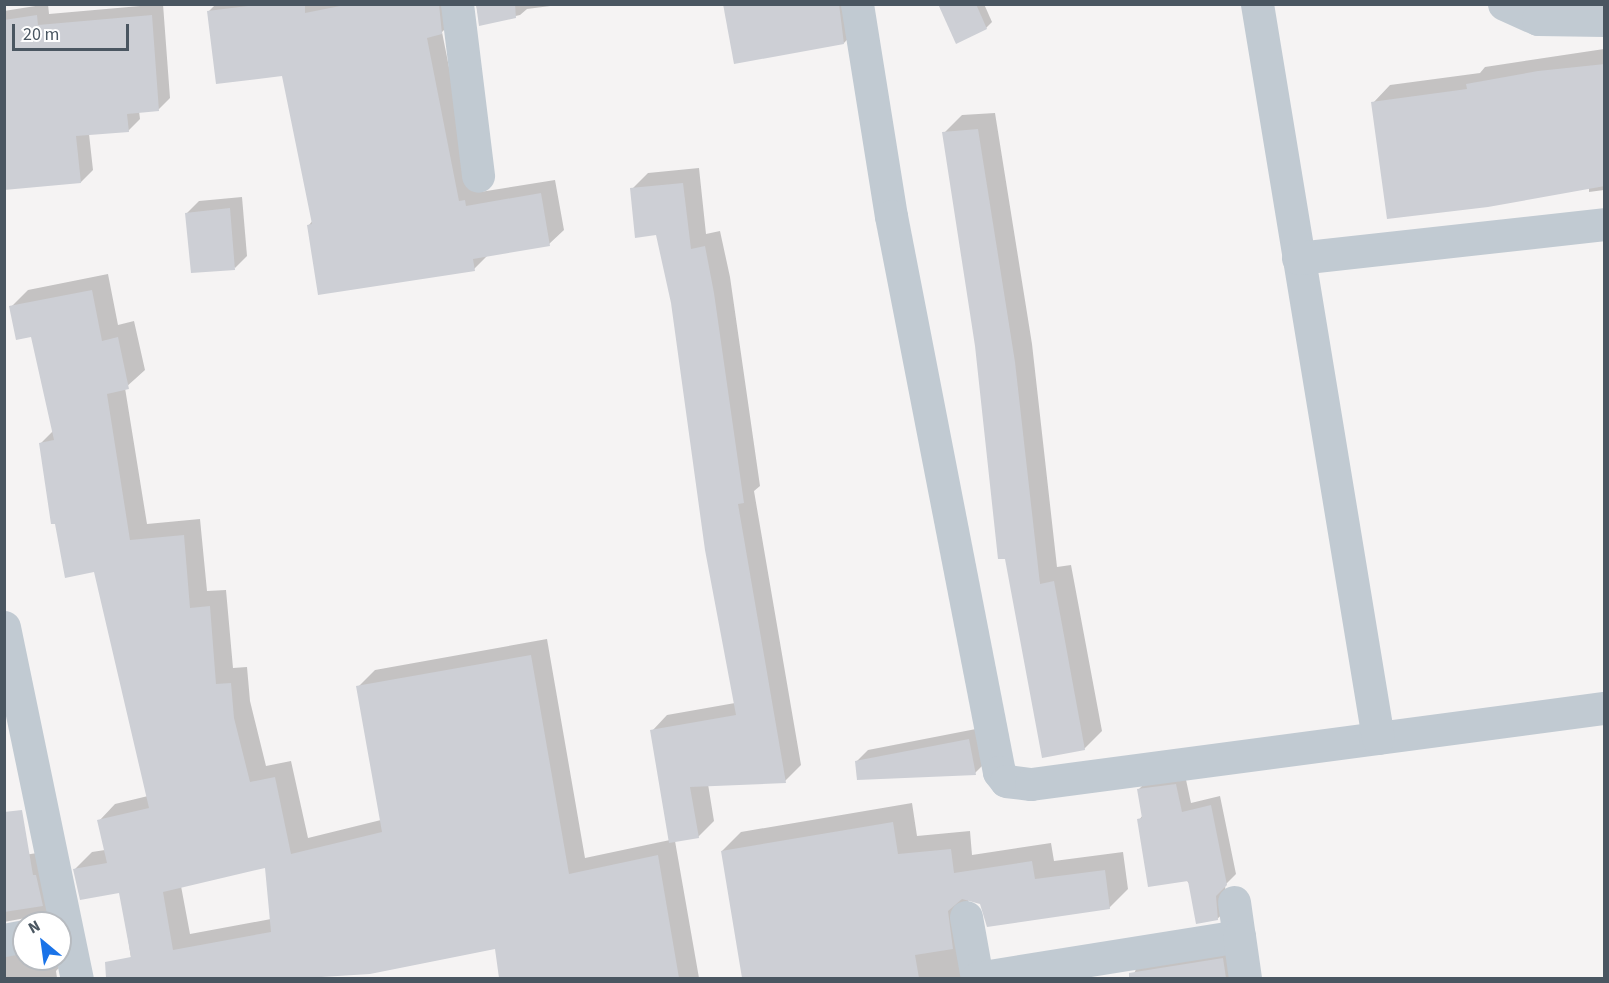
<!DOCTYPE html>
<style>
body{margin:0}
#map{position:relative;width:1609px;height:983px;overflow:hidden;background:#f5f3f3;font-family:"Source Sans 3",sans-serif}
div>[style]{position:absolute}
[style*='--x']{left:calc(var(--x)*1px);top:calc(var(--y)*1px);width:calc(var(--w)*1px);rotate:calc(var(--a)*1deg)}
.shadow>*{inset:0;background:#0003}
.building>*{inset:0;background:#cdcfd5}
.minor>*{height:33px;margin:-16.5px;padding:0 16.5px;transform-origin:16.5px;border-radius:16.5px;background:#c1cad2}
span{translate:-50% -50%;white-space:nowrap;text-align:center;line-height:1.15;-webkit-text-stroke:6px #fff;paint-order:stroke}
.frame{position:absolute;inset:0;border:6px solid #4a5661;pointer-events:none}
.north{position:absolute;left:12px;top:911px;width:60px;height:60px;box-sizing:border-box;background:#fff;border:2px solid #b7bbc0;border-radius:50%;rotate:331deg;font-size:16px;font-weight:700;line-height:24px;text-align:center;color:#4a5661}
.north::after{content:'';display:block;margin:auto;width:21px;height:27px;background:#1a73e8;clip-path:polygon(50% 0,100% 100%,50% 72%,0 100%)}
.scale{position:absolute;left:12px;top:24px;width:117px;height:27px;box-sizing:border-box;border:3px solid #4a5661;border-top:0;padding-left:8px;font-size:18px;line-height:21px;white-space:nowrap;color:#4a5661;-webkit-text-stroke:4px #fff;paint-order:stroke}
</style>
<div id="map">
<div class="shadow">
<div style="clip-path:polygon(48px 4px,49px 14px,163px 4px,170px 98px,159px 109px,139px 111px,140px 119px,128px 131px,89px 134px,93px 170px,81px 182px,4px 188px,4px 11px)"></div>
<div style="clip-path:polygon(216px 4px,455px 4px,456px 18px,442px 32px,473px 188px,480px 192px,555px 180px,564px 230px,549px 244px,489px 254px,474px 269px,309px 225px,313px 220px,283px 75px,209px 11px)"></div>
<div style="clip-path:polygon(476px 4px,566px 4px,527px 9px,520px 15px,480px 24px)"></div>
<div style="clip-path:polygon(725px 4px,858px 4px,861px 25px,844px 43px)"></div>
<div style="clip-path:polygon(939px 4px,984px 4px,992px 22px,986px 28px)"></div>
<div style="clip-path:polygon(1604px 49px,1604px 190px,1589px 192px,1589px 187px,1373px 103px,1390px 85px,1480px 73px,1485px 67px)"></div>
<div style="clip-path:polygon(995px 113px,1032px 344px,1057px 567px,1071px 565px,1102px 731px,1084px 749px,976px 346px,944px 133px,962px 115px)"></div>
<div style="clip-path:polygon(evenodd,699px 168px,706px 234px,720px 231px,730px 277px,760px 486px,754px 491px,801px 765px,785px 781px,708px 784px,714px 821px,698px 837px,675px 841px,699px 978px,501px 978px,496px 947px,386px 969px,292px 978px,134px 978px,121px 891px,75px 869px,92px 852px,105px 850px,99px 821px,115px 804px,148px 796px,95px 570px,41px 443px,53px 431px,32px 335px,11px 307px,28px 290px,108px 274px,118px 325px,134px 321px,145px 370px,125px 388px,147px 524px,200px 519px,207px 591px,226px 590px,233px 668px,247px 667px,250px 701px,266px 766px,291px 761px,308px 838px,381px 820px,358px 687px,375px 670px,547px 639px,585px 858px,670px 840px,652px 731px,667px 715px,735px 703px,672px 302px,657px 234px,632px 189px,648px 173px,699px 168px,266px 866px,271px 919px,190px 934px,181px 886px,266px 866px)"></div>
<div style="clip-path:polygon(242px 197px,247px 256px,235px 268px,187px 213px,199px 201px)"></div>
<div style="clip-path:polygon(981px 728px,987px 761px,975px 773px,856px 762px,868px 750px)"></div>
<div style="clip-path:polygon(1185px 775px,1191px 803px,1220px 796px,1236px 874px,1225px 885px,1227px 910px,1217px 919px,1139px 820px,1143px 815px,1139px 789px,1148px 780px)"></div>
<div style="clip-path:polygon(912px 803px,917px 836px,970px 831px,972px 855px,1051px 843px,1054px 861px,1123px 852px,1128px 889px,1109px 908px,982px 904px,968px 898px,977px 962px,987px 978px,743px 978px,722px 851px,741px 832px)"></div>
<div style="clip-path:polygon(44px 852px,69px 957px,56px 971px,57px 978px,4px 978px,4px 939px,24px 945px,24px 959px,60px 959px,60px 923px,36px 923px,31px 917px,4px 922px,4px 858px)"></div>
<div style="clip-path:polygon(1229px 953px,1235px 978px,1132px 978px,1137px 967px)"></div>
</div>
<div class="building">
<div style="clip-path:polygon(265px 4px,305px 4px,305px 13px,350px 4px,439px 4px,442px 34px,427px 38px,459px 201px,465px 200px,466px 206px,541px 193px,550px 246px,473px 259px,475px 271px,318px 295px,307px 225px,312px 224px,282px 76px,216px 84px,207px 11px)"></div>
<div style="clip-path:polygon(476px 4px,515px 4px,516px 18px,479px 26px)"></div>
<div style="clip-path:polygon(723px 4px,839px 4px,844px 44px,734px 64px)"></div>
<div style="clip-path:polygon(938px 4px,976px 4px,987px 29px,956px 44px)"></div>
<div style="clip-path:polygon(37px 15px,38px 25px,152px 15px,159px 111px,127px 114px,129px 132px,76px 136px,81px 183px,4px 190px,4px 20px)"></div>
<div style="clip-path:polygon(1605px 64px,1605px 186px,1488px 207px,1387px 219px,1371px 102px,1467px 89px,1466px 84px,1538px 71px)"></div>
<div style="clip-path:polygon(978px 129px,1015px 362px,1040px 584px,1054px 581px,1085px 750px,1042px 758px,1005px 559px,998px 559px,975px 346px,942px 132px)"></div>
<div style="clip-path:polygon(683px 183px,691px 249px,705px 246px,714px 293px,744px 503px,738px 504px,786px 783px,690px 787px,699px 838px,669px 843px,650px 730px,736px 715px,705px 550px,671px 303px,656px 235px,635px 238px,630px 188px)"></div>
<div style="clip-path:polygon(230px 208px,235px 270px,191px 273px,185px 213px)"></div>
<div style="clip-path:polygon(evenodd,92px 290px,102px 341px,118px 337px,129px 389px,107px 394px,130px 540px,184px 535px,190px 608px,210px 606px,216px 684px,231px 683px,234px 718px,250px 782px,275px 777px,291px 854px,382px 832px,356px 686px,531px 655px,569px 874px,658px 855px,679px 978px,499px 978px,495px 949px,370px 974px,305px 978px,106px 978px,105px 962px,131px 957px,119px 893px,80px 900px,73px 869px,107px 863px,97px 820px,149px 808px,94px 572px,65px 578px,55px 524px,51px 524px,39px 443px,54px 440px,31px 337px,16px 340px,9px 306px,92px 290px,265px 868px,271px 932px,173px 950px,163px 892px,265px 868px)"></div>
<div style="clip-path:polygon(969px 739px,976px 775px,857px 780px,855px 761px)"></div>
<div style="clip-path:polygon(1176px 784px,1182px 812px,1211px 805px,1227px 885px,1216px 896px,1218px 920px,1196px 924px,1188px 881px,1148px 887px,1137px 819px,1142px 818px,1137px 789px)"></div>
<div style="clip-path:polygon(22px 810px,33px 875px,36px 875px,43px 906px,4px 912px,4px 812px)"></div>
<div style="clip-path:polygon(893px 822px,898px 854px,951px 849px,954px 873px,1032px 861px,1035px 879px,1105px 870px,1110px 909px,987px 927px,980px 904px,962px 899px,948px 911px,953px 949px,915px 955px,919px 978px,742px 978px,721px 851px)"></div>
<div style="clip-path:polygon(1223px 958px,1226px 978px,1129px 978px,1129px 973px)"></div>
</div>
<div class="minor">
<div style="--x:457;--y:4;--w:173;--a:83"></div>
<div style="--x:857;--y:4;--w:215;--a:80.9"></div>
<div style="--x:891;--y:216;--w:566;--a:79.01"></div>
<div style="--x:999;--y:772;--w:11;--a:52"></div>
<div style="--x:1006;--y:781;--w:25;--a:7"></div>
<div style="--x:1031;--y:784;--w:578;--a:-7.56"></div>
<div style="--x:1257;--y:4;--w:744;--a:80.64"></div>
<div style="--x:1504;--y:4;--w:37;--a:24"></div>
<div style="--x:1538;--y:19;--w:66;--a:0.9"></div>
<div style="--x:1298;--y:258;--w:308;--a:-6.3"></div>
<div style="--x:4;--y:627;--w:359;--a:78.3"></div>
<div style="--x:1234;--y:902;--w:34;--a:82"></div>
<div style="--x:966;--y:917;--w:62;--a:79.8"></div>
<div style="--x:4;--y:940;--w:20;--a:-11"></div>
<div style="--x:977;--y:978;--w:265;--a:-9.1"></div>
<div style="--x:1239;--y:936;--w:42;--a:81.9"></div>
</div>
<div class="frame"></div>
<div class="north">N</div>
<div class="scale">20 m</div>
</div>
